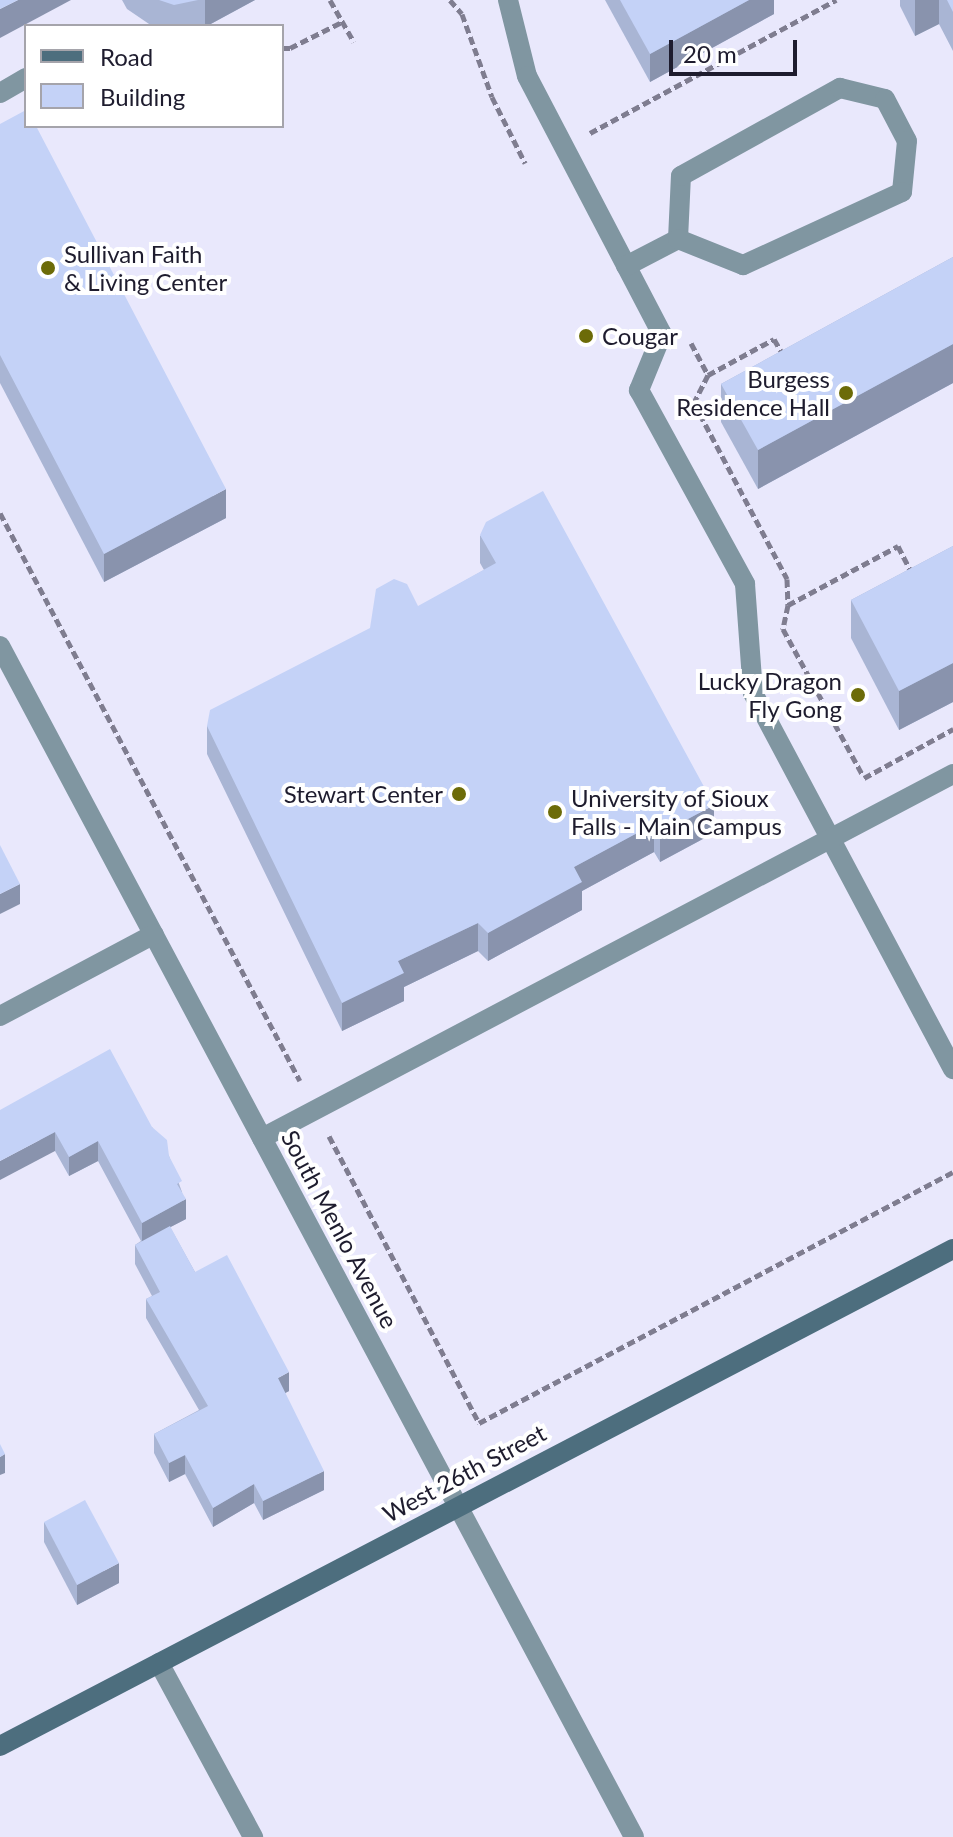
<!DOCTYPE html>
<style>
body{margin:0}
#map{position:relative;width:953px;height:1837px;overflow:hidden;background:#e9e8fc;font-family:Lato,sans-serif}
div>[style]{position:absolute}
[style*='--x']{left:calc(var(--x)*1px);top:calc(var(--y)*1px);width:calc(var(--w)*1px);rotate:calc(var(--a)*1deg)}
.path>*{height:5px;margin-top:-2.5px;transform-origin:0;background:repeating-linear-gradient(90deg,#7f7d90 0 8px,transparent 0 12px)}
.lane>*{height:20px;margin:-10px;padding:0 10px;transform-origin:10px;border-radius:10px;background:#8096a1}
.street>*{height:20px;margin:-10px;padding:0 10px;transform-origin:10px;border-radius:10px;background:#8096a1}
.secondary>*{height:20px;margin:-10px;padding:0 10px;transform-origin:10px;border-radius:10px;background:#4d6e7e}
.wall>*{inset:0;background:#a9b5d4}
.shaded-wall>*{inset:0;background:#8993ad}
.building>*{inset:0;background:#c4d2f7}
.dots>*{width:22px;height:22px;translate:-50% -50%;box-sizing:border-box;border:4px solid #fff;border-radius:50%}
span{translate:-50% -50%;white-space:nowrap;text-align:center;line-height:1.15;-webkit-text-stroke:8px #fff;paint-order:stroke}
.poi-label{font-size:24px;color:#1e1c2e}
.left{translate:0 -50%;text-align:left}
.right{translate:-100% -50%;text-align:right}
.street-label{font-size:24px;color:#1e1c2e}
.legend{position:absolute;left:24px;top:24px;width:260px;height:104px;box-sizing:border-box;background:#fff;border:2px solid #a5a4ab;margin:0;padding:10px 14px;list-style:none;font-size:24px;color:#1e1c2e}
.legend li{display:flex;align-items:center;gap:16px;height:40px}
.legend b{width:40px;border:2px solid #a5a4ab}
.scale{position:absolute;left:669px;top:40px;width:128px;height:36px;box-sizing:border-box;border:4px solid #1e1c2e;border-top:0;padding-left:10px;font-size:24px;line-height:28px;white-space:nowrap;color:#1e1c2e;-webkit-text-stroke:6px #fff;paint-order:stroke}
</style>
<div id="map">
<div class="path">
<div style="--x:330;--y:0;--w:48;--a:60.3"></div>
<div style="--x:450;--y:0;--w:18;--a:49"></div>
<div style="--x:462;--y:14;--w:88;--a:70.1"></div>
<div style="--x:492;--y:97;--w:74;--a:63.4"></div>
<div style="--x:282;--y:48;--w:8;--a:0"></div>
<div style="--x:290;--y:48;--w:58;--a:-26.6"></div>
<div style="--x:590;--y:133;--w:280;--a:-28.4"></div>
<div style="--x:691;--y:343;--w:36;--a:62"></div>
<div style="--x:708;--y:375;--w:31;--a:117"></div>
<div style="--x:694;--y:403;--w:199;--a:62.1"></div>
<div style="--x:787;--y:579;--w:26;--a:88"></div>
<div style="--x:788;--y:605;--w:25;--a:102"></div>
<div style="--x:783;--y:629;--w:167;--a:61.4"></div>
<div style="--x:708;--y:375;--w:75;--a:-28.6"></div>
<div style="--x:774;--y:339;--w:20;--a:60"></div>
<div style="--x:0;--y:513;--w:642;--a:62.16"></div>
<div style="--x:788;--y:605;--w:125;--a:-28.2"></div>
<div style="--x:898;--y:546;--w:30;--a:63"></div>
<div style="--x:864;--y:778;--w:102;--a:-28.8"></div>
<div style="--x:329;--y:1136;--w:324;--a:62.4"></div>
<div style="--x:479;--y:1423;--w:536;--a:-27.9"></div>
</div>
<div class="lane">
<div style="--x:508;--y:0;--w:78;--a:76"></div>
<div style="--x:527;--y:76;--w:291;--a:62.4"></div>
<div style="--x:662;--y:334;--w:61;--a:112.3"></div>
<div style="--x:639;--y:390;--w:221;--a:61.3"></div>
<div style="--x:745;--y:584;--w:109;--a:85.8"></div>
<div style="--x:753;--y:693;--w:426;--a:62"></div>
<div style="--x:0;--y:93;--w:30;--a:-30"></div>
<div style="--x:626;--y:266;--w:59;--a:-27.4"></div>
<div style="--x:678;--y:239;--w:63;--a:-87.3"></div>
<div style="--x:681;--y:176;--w:182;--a:-29"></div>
<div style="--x:840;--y:88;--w:46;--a:13.7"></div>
<div style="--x:885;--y:99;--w:47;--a:62.4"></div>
<div style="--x:907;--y:141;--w:51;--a:95.6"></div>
<div style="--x:902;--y:192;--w:175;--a:155.3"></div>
<div style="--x:743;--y:265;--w:70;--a:-158.2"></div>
<div style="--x:262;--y:1138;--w:781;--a:-27.78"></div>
<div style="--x:159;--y:1663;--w:198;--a:61.6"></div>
</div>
<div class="street">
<div style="--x:0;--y:646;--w:1349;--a:61.97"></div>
<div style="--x:0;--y:1016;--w:174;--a:-28"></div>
</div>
<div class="secondary">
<div style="--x:0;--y:1746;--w:1075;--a:-27.54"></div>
</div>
<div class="wall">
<div style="clip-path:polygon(122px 0,255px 0,207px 26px,152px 26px,127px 9px)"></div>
<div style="clip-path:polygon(605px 0,774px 0,774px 14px,650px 82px)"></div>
<div style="clip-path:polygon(900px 0,953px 0,953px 51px,939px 24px,915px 36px,900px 6px)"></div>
<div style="clip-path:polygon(0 124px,226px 518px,104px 582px,0 383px)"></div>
<div style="clip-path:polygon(953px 257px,953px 383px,758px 489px,721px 422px,721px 384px)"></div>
<div style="clip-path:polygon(480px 535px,714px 833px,660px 862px,654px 852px,582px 891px,582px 910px,488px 961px,478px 951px,404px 987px,404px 1001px,342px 1031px,207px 754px,207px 726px,484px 570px,480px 563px)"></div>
<div style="clip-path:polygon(953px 546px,953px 702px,899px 730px,851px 638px,851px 600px)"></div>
<div style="clip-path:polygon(0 1110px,152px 1127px,169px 1156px,182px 1192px,186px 1219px,170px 1227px,195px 1272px,289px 1391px,285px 1393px,324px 1490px,263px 1520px,254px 1503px,213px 1527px,185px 1474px,169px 1482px,154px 1453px,154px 1434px,199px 1410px,146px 1318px,146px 1299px,152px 1296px,135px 1264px,135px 1245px,141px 1241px,98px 1161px,69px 1176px,55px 1151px)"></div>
<div style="clip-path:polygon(44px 1522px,119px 1583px,77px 1605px,44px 1542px)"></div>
</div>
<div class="shaded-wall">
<div style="clip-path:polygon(18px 0,71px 0,0 38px,0 9px)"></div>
<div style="clip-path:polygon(205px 0,255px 0,207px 26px,205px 26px)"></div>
<div style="clip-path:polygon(749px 0,774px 0,774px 14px,650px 82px,650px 54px)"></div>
<div style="clip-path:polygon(915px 0,939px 0,939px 24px,915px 36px)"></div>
<div style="clip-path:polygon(953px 344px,953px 383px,758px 489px,758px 450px)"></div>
<div style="clip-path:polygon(226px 489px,226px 518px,104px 582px,104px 554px)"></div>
<div style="clip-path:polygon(953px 663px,953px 702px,899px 730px,899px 691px)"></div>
<div style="clip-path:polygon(714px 805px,714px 833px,660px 862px,660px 834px)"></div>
<div style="clip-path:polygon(654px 824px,654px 852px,582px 891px,582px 910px,488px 961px,488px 933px,574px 867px)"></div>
<div style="clip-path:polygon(20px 884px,20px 904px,0 914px,0 894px)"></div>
<div style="clip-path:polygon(478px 923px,478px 951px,404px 987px,404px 1001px,342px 1031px,342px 1003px,398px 961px)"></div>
<div style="clip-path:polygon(55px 1132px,55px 1151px,0 1180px,0 1161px)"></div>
<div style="clip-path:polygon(98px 1141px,98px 1161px,69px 1176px,69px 1157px)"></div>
<div style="clip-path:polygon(186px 1199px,186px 1219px,142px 1242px,142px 1223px)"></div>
<div style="clip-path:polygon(289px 1372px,289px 1391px,278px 1397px,278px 1378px)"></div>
<div style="clip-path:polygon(5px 1454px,5px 1473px,0 1475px,0 1457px)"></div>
<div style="clip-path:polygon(185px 1455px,185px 1474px,169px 1482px,169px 1463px)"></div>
<div style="clip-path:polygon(324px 1471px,324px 1490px,263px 1520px,263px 1501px)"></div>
<div style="clip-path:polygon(254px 1484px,254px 1503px,213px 1527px,213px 1508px)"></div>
<div style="clip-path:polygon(119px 1563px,119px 1583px,77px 1605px,77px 1585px)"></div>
</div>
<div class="building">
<div style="clip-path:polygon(0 0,18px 0,0 9px)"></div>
<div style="clip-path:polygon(159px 0,198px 0,174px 5px)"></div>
<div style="clip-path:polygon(620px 0,749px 0,650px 54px)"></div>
<div style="clip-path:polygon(947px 0,953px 0,953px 12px)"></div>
<div style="clip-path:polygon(26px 110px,26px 126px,36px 126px,226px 489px,104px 554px,0 355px,0 124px)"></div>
<div style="clip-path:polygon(953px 257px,953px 344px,758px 450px,721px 384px)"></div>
<div style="clip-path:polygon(543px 491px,714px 805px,660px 834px,654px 824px,574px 867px,582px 882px,488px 933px,478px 923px,398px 961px,404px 973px,342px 1003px,207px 726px,210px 710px,370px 628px,376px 589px,394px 579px,407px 584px,418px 606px,496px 563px,480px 535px,486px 522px)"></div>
<div style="clip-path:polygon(953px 546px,953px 663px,899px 691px,851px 600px)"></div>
<div style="clip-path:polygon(0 845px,20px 884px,0 894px)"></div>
<div style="clip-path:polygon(110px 1049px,152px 1127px,167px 1140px,169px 1156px,182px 1181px,177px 1184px,186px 1199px,142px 1223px,98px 1141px,69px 1157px,55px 1132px,0 1161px,0 1110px)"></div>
<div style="clip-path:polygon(170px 1226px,195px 1272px,227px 1255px,289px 1372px,278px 1378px,324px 1471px,263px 1501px,254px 1484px,213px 1508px,185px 1455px,169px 1463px,154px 1434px,208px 1406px,146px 1299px,160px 1292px,135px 1245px)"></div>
<div style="clip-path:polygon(0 1444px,5px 1454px,0 1457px)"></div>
<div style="clip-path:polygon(85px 1500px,119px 1563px,77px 1585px,44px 1522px)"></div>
</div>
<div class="dots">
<div style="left:48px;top:268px;background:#6c6b08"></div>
<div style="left:586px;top:336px;background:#6c6b08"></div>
<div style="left:846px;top:393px;background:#6c6b08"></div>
<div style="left:858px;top:695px;background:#6c6b08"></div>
<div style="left:459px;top:794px;background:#6c6b08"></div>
<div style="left:555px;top:812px;background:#6c6b08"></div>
</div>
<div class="poi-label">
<span class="left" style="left:64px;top:268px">Sullivan Faith<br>&amp; Living Center</span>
<span class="left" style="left:602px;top:336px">Cougar</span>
<span class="right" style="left:830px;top:393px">Burgess<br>Residence Hall</span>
<span class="right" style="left:842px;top:695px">Lucky Dragon<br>Fly Gong</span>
<span class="right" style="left:443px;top:794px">Stewart Center</span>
<span class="left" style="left:571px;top:812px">University of Sioux<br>Falls - Main Campus</span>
</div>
<div class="street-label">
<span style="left:340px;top:1229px;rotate:62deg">South Menlo Avenue</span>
<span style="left:464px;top:1473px;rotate:-28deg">West 26th Street</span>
</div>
<ul class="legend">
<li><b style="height:10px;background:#4d6e7e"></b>Road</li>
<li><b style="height:22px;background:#c4d2f7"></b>Building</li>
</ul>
<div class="scale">20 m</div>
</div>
